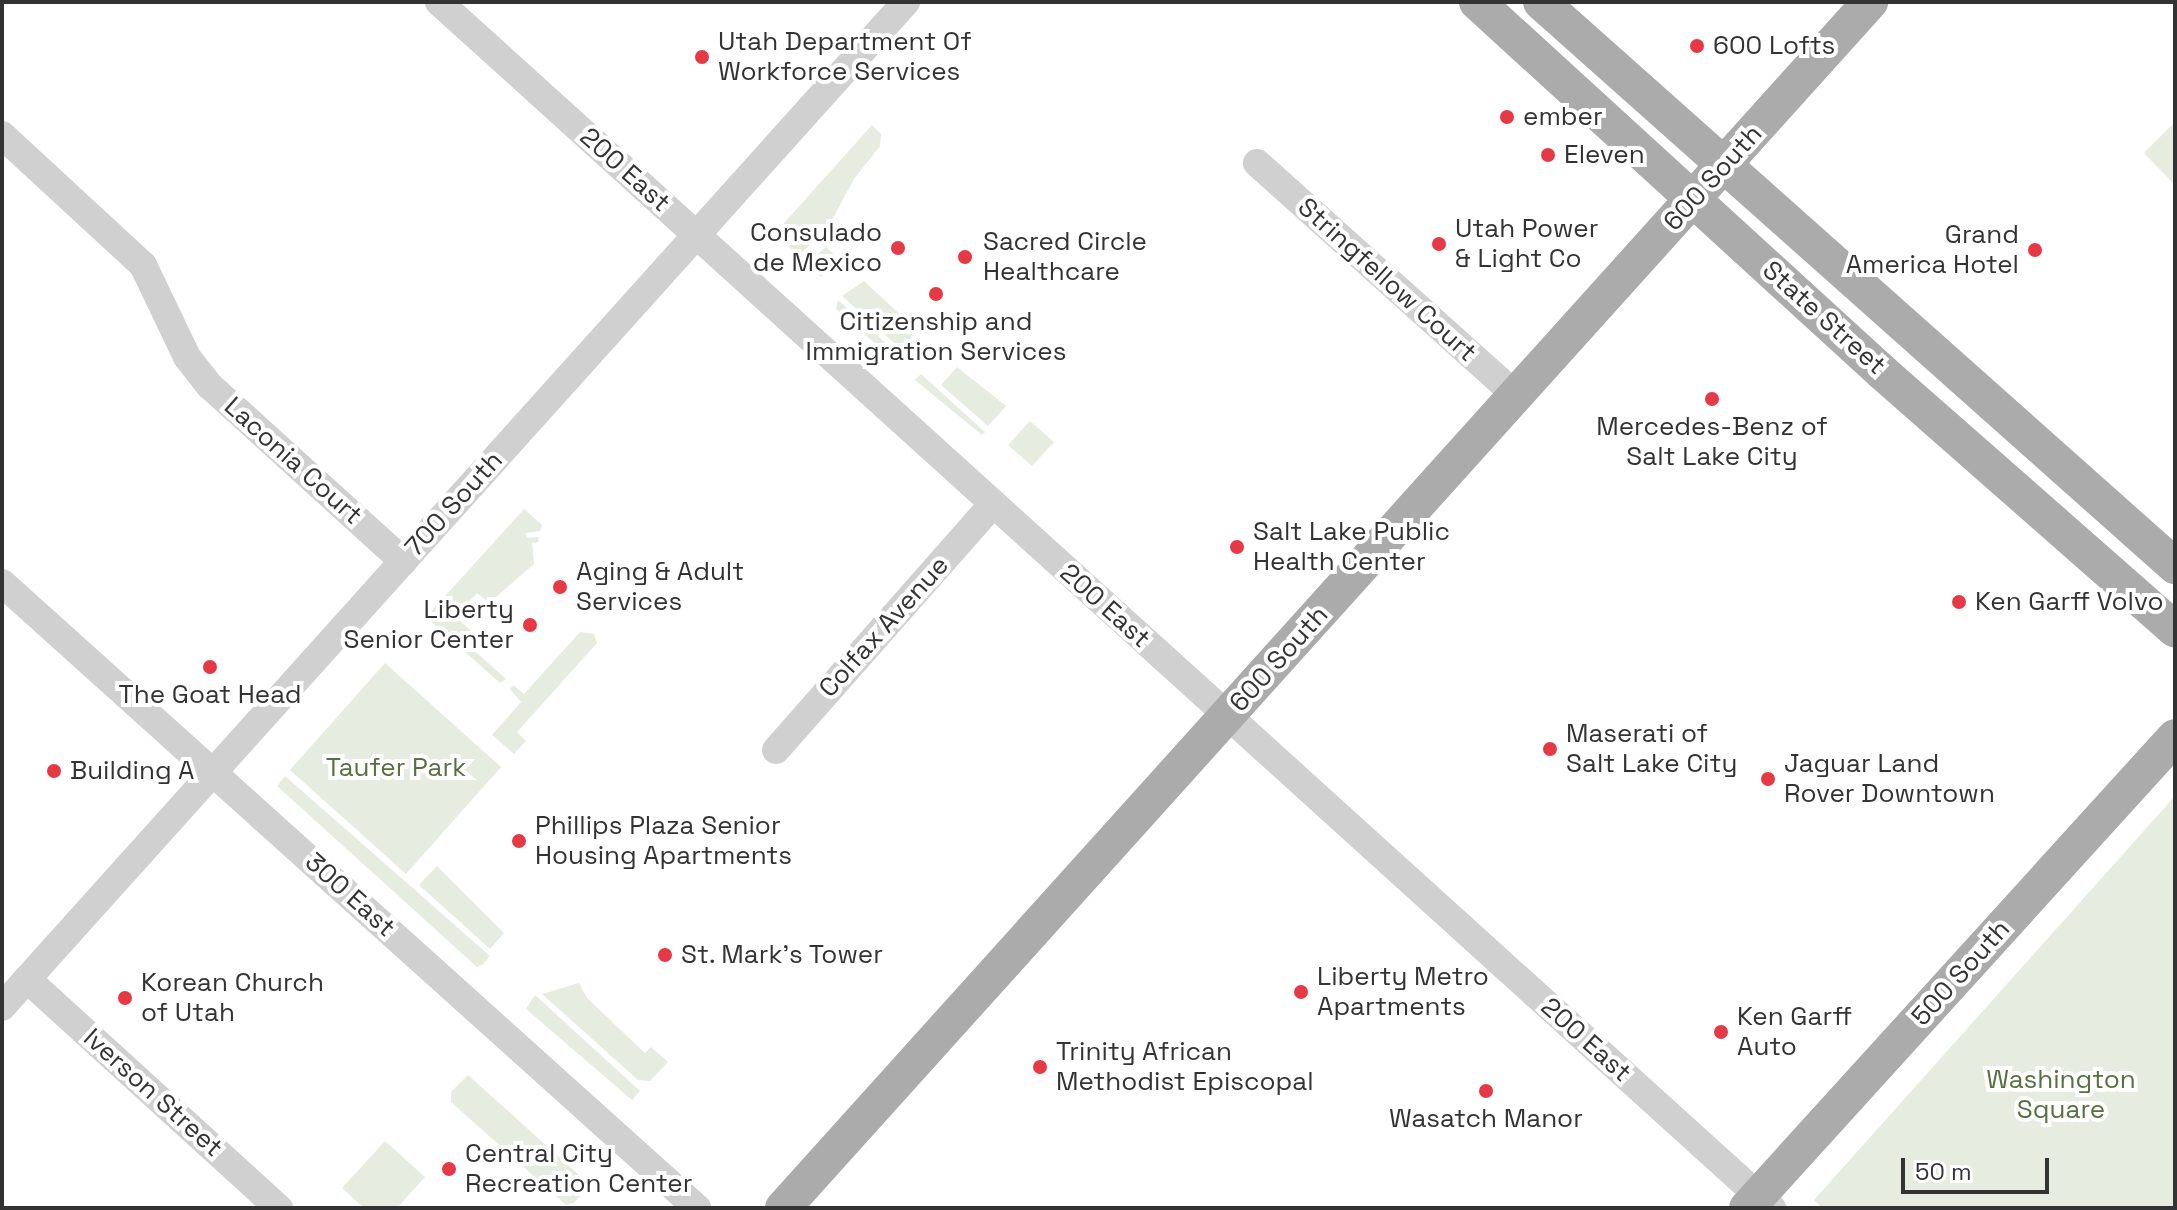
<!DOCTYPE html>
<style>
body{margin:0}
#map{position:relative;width:2177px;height:1210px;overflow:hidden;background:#fff;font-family:"Space Grotesk",sans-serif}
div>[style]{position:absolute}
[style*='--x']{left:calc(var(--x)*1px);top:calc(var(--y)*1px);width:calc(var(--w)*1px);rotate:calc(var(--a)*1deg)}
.green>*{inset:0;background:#e6ecdf}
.minor>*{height:28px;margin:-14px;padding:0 14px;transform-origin:14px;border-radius:14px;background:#d0d0d0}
.major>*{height:36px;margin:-18px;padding:0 18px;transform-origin:18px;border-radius:18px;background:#ababab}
.dots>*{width:22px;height:22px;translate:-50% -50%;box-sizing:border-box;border:4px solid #fff;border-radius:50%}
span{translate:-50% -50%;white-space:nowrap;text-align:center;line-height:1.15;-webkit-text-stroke:8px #fff;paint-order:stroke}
.poi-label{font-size:26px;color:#333}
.left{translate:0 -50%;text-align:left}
.right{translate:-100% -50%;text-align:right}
.street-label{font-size:26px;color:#333}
.park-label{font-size:26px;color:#56703f}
.frame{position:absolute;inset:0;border:4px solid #333;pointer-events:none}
.scale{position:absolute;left:1901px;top:1158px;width:148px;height:36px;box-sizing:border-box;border:4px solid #333;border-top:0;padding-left:10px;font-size:24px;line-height:28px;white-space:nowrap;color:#333;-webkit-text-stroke:6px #fff;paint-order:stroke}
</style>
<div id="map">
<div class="green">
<div style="clip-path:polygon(2175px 122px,2175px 185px,2144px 153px)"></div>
<div style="clip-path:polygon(872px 125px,881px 134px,880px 146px,854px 179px,827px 229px,798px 256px,776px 232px)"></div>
<div style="clip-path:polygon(826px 247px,834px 254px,821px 277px,806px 264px)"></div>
<div style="clip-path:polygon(864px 281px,907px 321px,901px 326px,913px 335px,901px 349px,842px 296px)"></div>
<div style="clip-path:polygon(838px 300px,900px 356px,895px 361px,836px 309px)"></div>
<div style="clip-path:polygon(957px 367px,1006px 406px,988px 426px,941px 385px)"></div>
<div style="clip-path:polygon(921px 374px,985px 432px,982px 435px,915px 380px)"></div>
<div style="clip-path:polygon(1030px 421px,1054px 442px,1032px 466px,1008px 445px)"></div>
<div style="clip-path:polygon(524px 509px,542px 525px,540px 531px,525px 533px,527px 538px,538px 537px,539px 542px,532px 543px,534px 564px,489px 603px,477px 593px,455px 617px,475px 634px,467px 644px,506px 679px,500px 683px,426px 617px)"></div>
<div style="clip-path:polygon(580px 632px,594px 634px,597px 643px,517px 732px,526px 741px,514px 754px,492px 735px,521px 702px,510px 689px,513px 685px,524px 694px)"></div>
<div style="clip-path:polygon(385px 663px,501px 767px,406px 874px,290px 770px)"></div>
<div style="clip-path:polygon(285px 776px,490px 956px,482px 965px,477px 967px,277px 786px)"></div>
<div style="clip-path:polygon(2175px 796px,2175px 1208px,1822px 1208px,1814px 1200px)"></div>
<div style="clip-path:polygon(437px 866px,504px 933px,490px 949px,419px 885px)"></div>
<div style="clip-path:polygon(579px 983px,587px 998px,645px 1053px,651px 1047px,668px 1062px,650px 1081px,638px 1080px,542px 994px)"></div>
<div style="clip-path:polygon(535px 995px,640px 1091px,632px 1100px,526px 1009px)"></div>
<div style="clip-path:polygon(468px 1075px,590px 1185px,574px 1203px,566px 1205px,451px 1102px,451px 1092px)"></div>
<div style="clip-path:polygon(385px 1141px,425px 1177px,397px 1208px,364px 1208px,342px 1188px)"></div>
</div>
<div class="minor">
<div style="--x:439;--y:2;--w:1798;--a:42.14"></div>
<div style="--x:2;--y:135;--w:192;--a:42.7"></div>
<div style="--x:143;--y:265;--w:102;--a:64.4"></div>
<div style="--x:187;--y:357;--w:37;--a:52"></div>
<div style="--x:210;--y:386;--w:261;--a:42.2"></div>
<div style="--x:1257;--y:163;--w:351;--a:41.9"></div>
<div style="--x:2;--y:583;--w:935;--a:41.96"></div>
<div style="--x:776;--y:750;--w:328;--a:-48.6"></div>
<div style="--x:27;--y:979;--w:341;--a:42.3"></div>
<div style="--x:2;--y:1007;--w:1352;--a:-48.03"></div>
</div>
<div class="major">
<div style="--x:1477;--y:2;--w:549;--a:42.41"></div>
<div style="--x:1882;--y:372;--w:390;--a:41.3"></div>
<div style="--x:1541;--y:2;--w:849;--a:41.66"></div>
<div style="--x:783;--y:1208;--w:1624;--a:-47.97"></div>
<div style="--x:1747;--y:1208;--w:636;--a:-47.74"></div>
</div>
<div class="dots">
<div style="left:1697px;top:46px;background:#e63946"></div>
<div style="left:702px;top:57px;background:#e63946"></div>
<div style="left:1507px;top:117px;background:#e63946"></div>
<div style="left:1548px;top:155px;background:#e63946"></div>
<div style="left:1439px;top:244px;background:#e63946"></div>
<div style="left:898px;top:248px;background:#e63946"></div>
<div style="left:2035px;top:250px;background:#e63946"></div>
<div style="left:965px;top:257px;background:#e63946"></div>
<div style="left:936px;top:294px;background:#e63946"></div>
<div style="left:1712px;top:399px;background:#e63946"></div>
<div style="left:1237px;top:547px;background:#e63946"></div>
<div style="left:560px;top:587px;background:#e63946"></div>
<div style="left:1959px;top:602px;background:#e63946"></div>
<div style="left:530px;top:625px;background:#e63946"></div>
<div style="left:210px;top:667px;background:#e63946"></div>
<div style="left:1550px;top:749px;background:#e63946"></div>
<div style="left:54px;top:771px;background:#e63946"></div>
<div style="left:1768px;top:779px;background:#e63946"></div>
<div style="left:519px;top:841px;background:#e63946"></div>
<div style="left:665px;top:955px;background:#e63946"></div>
<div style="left:1301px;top:992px;background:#e63946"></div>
<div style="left:125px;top:998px;background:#e63946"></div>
<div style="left:1721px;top:1032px;background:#e63946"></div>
<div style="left:1040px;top:1067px;background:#e63946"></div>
<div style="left:1486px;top:1091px;background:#e63946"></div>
<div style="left:449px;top:1169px;background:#e63946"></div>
</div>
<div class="poi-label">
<span class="left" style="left:718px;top:57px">Utah Department Of<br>Workforce Services</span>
<span class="left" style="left:1713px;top:46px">600 Lofts</span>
<span class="left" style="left:1523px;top:117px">ember</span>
<span class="left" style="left:1564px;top:155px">Eleven</span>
<span class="left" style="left:1455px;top:244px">Utah Power<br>&amp; Light Co</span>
<span class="right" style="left:882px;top:248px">Consulado<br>de Mexico</span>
<span class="right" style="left:2019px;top:250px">Grand<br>America Hotel</span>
<span class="left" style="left:983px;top:257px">Sacred Circle<br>Healthcare</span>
<span style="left:936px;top:337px">Citizenship and<br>Immigration Services</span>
<span style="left:1712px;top:442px">Mercedes-Benz of<br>Salt Lake City</span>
<span class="left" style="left:1253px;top:547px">Salt Lake Public<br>Health Center</span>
<span class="left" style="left:576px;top:587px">Aging &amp; Adult<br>Services</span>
<span class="left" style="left:1975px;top:602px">Ken Garff Volvo</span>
<span class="right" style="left:514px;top:625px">Liberty<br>Senior Center</span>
<span style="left:210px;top:695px">The Goat Head</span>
<span class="left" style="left:1566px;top:749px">Maserati of<br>Salt Lake City</span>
<span class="left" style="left:1784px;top:779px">Jaguar Land<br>Rover Downtown</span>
<span class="left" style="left:70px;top:771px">Building A</span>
<span class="left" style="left:535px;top:841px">Phillips Plaza Senior<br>Housing Apartments</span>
<span class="left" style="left:681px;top:955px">St. Mark's Tower</span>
<span class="left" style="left:1317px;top:992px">Liberty Metro<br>Apartments</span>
<span class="left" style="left:141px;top:998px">Korean Church<br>of Utah</span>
<span class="left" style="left:1737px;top:1032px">Ken Garff<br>Auto</span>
<span class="left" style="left:1056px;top:1067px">Trinity African<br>Methodist Episcopal</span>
<span style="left:1486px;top:1119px">Wasatch Manor</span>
<span class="left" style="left:465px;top:1169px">Central City<br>Recreation Center</span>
</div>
<div class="street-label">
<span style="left:625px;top:170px;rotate:42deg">200 East</span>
<span style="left:1713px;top:178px;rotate:-48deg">600 South</span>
<span style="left:1387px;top:280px;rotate:42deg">Stringfellow Court</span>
<span style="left:1824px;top:318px;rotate:42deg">State Street</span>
<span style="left:293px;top:461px;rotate:42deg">Laconia Court</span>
<span style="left:454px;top:504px;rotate:-48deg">700 South</span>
<span style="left:1105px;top:606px;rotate:42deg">200 East</span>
<span style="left:884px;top:627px;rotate:-48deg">Colfax Avenue</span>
<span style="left:1279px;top:659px;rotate:-48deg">600 South</span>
<span style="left:350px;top:895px;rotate:42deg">300 East</span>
<span style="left:1961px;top:973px;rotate:-48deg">500 South</span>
<span style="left:1586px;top:1040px;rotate:42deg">200 East</span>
<span style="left:153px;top:1093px;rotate:42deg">Iverson Street</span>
</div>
<div class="park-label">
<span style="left:396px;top:768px">Taufer Park</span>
<span style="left:2061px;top:1095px">Washington<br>Square</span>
</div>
<div class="frame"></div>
<div class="scale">50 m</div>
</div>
